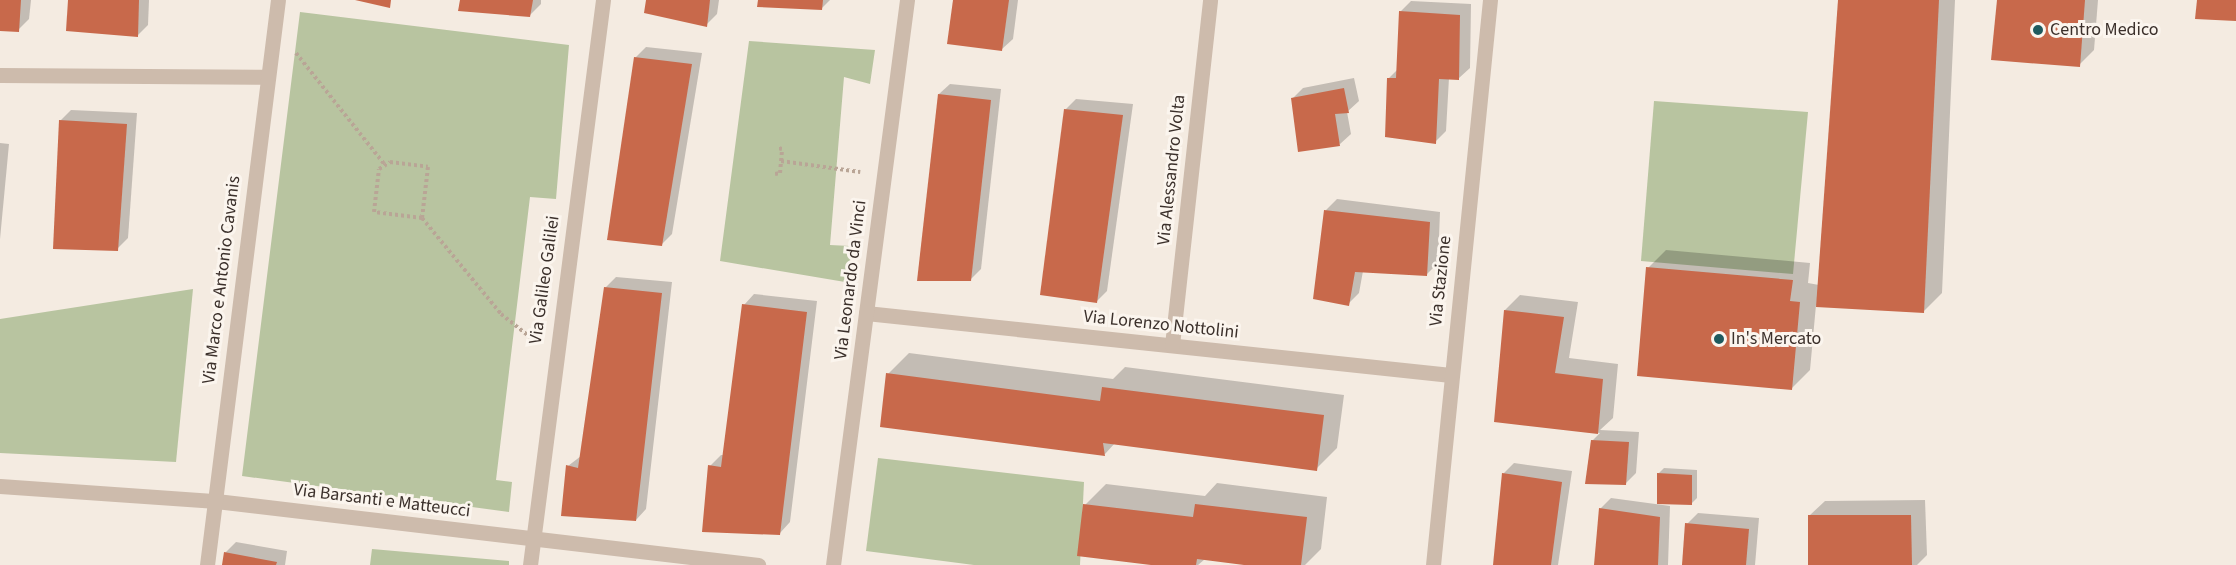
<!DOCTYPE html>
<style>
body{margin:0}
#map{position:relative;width:2236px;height:565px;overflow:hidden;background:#f4ebe1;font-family:"Source Sans 3",sans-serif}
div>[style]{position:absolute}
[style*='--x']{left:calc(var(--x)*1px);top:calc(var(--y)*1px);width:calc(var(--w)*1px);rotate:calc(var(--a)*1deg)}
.green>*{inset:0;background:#b8c4a0}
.shadow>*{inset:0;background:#0003}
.building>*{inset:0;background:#c8694b}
.path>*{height:4px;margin-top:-2px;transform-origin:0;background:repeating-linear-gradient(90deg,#b9a596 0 3px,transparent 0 6px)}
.minor>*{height:15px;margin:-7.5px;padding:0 7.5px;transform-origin:7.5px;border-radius:7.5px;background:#cdbbac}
.dots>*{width:16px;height:16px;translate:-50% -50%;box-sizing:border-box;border:3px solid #fbf5ee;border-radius:50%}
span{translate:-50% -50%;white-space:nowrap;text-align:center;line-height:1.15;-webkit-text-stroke:6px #fbf5ee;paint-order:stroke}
.poi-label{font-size:18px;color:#3b302b}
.left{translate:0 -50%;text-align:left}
.street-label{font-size:18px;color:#3b302b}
</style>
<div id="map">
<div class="green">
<div style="clip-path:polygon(300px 12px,569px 45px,556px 199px,530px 197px,496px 480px,512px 482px,509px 512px,242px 476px)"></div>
<div style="clip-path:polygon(749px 41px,875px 50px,870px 84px,844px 77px,830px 245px,850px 246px,851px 283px,720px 261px)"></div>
<div style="clip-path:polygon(1654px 101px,1808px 112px,1793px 274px,1641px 261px)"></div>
<div style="clip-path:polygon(193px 289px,176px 462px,0 453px,0 319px)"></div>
<div style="clip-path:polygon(878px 458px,1084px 482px,1080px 565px,974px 565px,866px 551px)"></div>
<div style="clip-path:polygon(372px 549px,509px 561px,509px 565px,370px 565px)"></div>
</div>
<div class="shadow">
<div style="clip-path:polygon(0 0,31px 0,29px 19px,18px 30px,0 29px)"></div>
<div style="clip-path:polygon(69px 0,149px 0,148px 25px,137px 36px)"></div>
<div style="clip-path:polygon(461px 0,541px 0,541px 4px,530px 15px)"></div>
<div style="clip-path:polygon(647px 0,719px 0,717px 14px,706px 25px)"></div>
<div style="clip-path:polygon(760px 0,830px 0,821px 9px)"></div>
<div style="clip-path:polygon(954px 0,1018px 0,1013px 39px,1002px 49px)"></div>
<div style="clip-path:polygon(1839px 0,1955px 0,1942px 293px,1924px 311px,1816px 305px,1810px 370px,1792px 388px,1648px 268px,1666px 250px,1810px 263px,1808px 283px,1819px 285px)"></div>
<div style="clip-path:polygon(1998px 0,2098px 0,2094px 50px,2079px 65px)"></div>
<div style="clip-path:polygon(1411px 1px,1471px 4px,1470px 68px,1459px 78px,1449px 78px,1446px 131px,1435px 142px,1389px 78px,1398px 69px,1400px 12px)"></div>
<div style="clip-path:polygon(646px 47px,702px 53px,672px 234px,661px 245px,635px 58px)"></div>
<div style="clip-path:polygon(1354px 78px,1359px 101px,1347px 112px,1351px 134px,1340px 144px,1292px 99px,1303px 88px)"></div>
<div style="clip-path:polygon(950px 84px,1001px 89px,981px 269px,970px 280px,939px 94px)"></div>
<div style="clip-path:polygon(1076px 99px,1133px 104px,1107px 291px,1097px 301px,1065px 110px)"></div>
<div style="clip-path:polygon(71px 110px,137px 113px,128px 238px,117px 249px,60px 121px)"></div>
<div style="clip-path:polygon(0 143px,9px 144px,0 239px)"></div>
<div style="clip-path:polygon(1337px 199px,1440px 212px,1438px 263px,1427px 274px,1363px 271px,1359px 293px,1348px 304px,1326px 210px)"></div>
<div style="clip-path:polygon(616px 277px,672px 282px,646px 509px,636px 520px,568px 466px,581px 456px,605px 288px)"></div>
<div style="clip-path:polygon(754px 294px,817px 301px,790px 522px,780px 533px,710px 466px,721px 455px,724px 455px,744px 305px)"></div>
<div style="clip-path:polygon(1520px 295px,1578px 302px,1569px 358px,1618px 364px,1613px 418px,1600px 430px,1639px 432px,1636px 473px,1625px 484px,1592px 441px,1600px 433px,1496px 421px,1505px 310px)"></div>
<div style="clip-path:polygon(909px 353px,1113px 379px,1125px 367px,1344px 395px,1337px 448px,1316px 469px,1115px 443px,1105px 454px,881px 426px,888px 374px)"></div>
<div style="clip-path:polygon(1514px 463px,1572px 471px,1558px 565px,1494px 565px,1503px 474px)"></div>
<div style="clip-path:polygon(1664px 468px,1697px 470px,1697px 498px,1691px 504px,1658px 474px)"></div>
<div style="clip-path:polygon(1217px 483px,1327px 497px,1321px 549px,1305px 565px,1256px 565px,1205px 559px,1198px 565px,1164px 565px,1085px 505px,1106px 484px,1205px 496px)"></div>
<div style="clip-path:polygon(1611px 498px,1670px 506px,1668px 565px,1596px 565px,1600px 509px)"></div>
<div style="clip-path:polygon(1925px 500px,1927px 555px,1917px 565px,1810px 565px,1809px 516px,1825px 501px)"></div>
<div style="clip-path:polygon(1698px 513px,1759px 518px,1755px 565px,1683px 565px,1687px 524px)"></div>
<div style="clip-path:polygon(236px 542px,287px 551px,285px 565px,223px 565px,225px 553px)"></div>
</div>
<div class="building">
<div style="clip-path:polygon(0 0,21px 0,19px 32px,0 31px)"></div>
<div style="clip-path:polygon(68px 0,139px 0,138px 37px,66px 31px)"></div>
<div style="clip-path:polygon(355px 0,391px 0,390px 8px)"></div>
<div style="clip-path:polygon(460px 0,533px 0,530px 17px,458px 11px)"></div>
<div style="clip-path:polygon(646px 0,710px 0,707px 27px,644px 13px)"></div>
<div style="clip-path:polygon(758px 0,823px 0,822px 10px,757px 7px)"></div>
<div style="clip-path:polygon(953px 0,1009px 0,1002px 51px,947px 44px)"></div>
<div style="clip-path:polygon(1838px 0,1939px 0,1924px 313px,1816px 307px)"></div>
<div style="clip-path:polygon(1997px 0,2085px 0,2080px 67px,1991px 60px)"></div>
<div style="clip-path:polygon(2197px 0,2236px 0,2236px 21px,2195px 19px)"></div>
<div style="clip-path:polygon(1399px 11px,1460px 15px,1459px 80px,1439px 79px,1436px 144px,1385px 137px,1387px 78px,1396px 78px)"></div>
<div style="clip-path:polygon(634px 57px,692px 64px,662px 246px,607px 240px)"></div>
<div style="clip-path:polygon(1344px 88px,1349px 113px,1335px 114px,1340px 146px,1298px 152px,1291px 98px)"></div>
<div style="clip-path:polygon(938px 94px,991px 100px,971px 281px,917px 281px)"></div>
<div style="clip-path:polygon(1064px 109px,1123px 115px,1097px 303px,1040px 295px)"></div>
<div style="clip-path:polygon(59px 120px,127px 124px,118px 251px,53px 249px)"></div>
<div style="clip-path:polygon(1324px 210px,1430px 222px,1427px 276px,1355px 272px,1349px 306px,1313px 299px)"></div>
<div style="clip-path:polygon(1646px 267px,1793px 280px,1790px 301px,1800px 302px,1792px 390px,1637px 376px)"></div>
<div style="clip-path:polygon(604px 287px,662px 293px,636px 521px,561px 516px,566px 465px,578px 468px)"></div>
<div style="clip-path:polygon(742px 304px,807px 312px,780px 535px,702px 532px,708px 465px,721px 467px)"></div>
<div style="clip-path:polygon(1504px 310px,1564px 317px,1555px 373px,1603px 379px,1598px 434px,1494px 422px)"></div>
<div style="clip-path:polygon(886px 373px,1100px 401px,1102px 387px,1324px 415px,1317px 471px,1103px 443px,1105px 456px,880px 427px)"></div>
<div style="clip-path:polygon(1591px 440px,1629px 442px,1626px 485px,1585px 484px)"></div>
<div style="clip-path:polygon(1502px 473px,1562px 482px,1551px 565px,1493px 565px)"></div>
<div style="clip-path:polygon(1657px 473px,1692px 475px,1692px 505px,1657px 504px)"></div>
<div style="clip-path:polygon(1083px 504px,1193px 517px,1195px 504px,1307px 517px,1301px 565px,1244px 565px,1197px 559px,1196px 565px,1151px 565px,1077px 556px)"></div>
<div style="clip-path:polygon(1599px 508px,1660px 517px,1658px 565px,1594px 565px)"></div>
<div style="clip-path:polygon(1808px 515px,1911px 515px,1912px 565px,1808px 565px)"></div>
<div style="clip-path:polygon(1685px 523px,1749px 529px,1746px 565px,1682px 565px)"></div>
<div style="clip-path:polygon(224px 552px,277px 562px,276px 565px,222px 565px)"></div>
</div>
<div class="path">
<div style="--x:296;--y:53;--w:143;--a:51.5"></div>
<div style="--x:781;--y:161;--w:80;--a:7.9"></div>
<div style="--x:775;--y:174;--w:5;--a:-11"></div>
<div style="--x:780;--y:173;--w:24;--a:-85"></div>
<div style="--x:782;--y:149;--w:4;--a:-166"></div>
<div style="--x:422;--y:218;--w:48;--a:-172.9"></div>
<div style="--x:374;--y:212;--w:43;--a:-83.4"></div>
<div style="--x:379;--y:169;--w:13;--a:-32"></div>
<div style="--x:390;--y:162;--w:38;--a:7"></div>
<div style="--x:428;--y:167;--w:51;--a:96.7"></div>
<div style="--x:422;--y:218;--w:124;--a:50.5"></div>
<div style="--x:501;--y:314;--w:43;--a:38.5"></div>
</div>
<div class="minor">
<div style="--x:0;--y:75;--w:266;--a:0.4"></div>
<div style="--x:866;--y:313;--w:588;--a:6.05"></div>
<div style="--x:1172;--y:345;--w:347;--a:-83.7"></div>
<div style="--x:0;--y:486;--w:217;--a:4"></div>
<div style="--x:216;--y:501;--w:546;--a:6.73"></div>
<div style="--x:207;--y:565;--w:569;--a:-82.84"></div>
<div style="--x:530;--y:565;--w:570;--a:-82.64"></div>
<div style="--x:833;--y:565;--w:570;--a:-82.54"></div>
<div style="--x:1433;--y:565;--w:568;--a:-84.24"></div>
</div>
<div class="dots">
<div style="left:2038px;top:30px;background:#1f5a5e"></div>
<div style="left:1719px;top:339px;background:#1f5a5e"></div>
</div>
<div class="poi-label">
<span class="left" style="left:2050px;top:30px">Centro Medico</span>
<span class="left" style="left:1731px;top:339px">In's Mercato</span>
</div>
<div class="street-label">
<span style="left:1172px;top:170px;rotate:-84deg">Via Alessandro Volta</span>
<span style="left:222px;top:280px;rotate:-83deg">Via Marco e Antonio Cavanis</span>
<span style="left:545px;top:280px;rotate:-82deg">Via Galileo Galilei</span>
<span style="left:851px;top:280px;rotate:-83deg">Via Leonardo da Vinci</span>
<span style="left:1441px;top:281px;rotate:-84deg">Via Stazione</span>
<span style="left:1161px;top:325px;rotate:6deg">Via Lorenzo Nottolini</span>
<span style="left:382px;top:501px;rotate:7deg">Via Barsanti e Matteucci</span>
</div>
</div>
